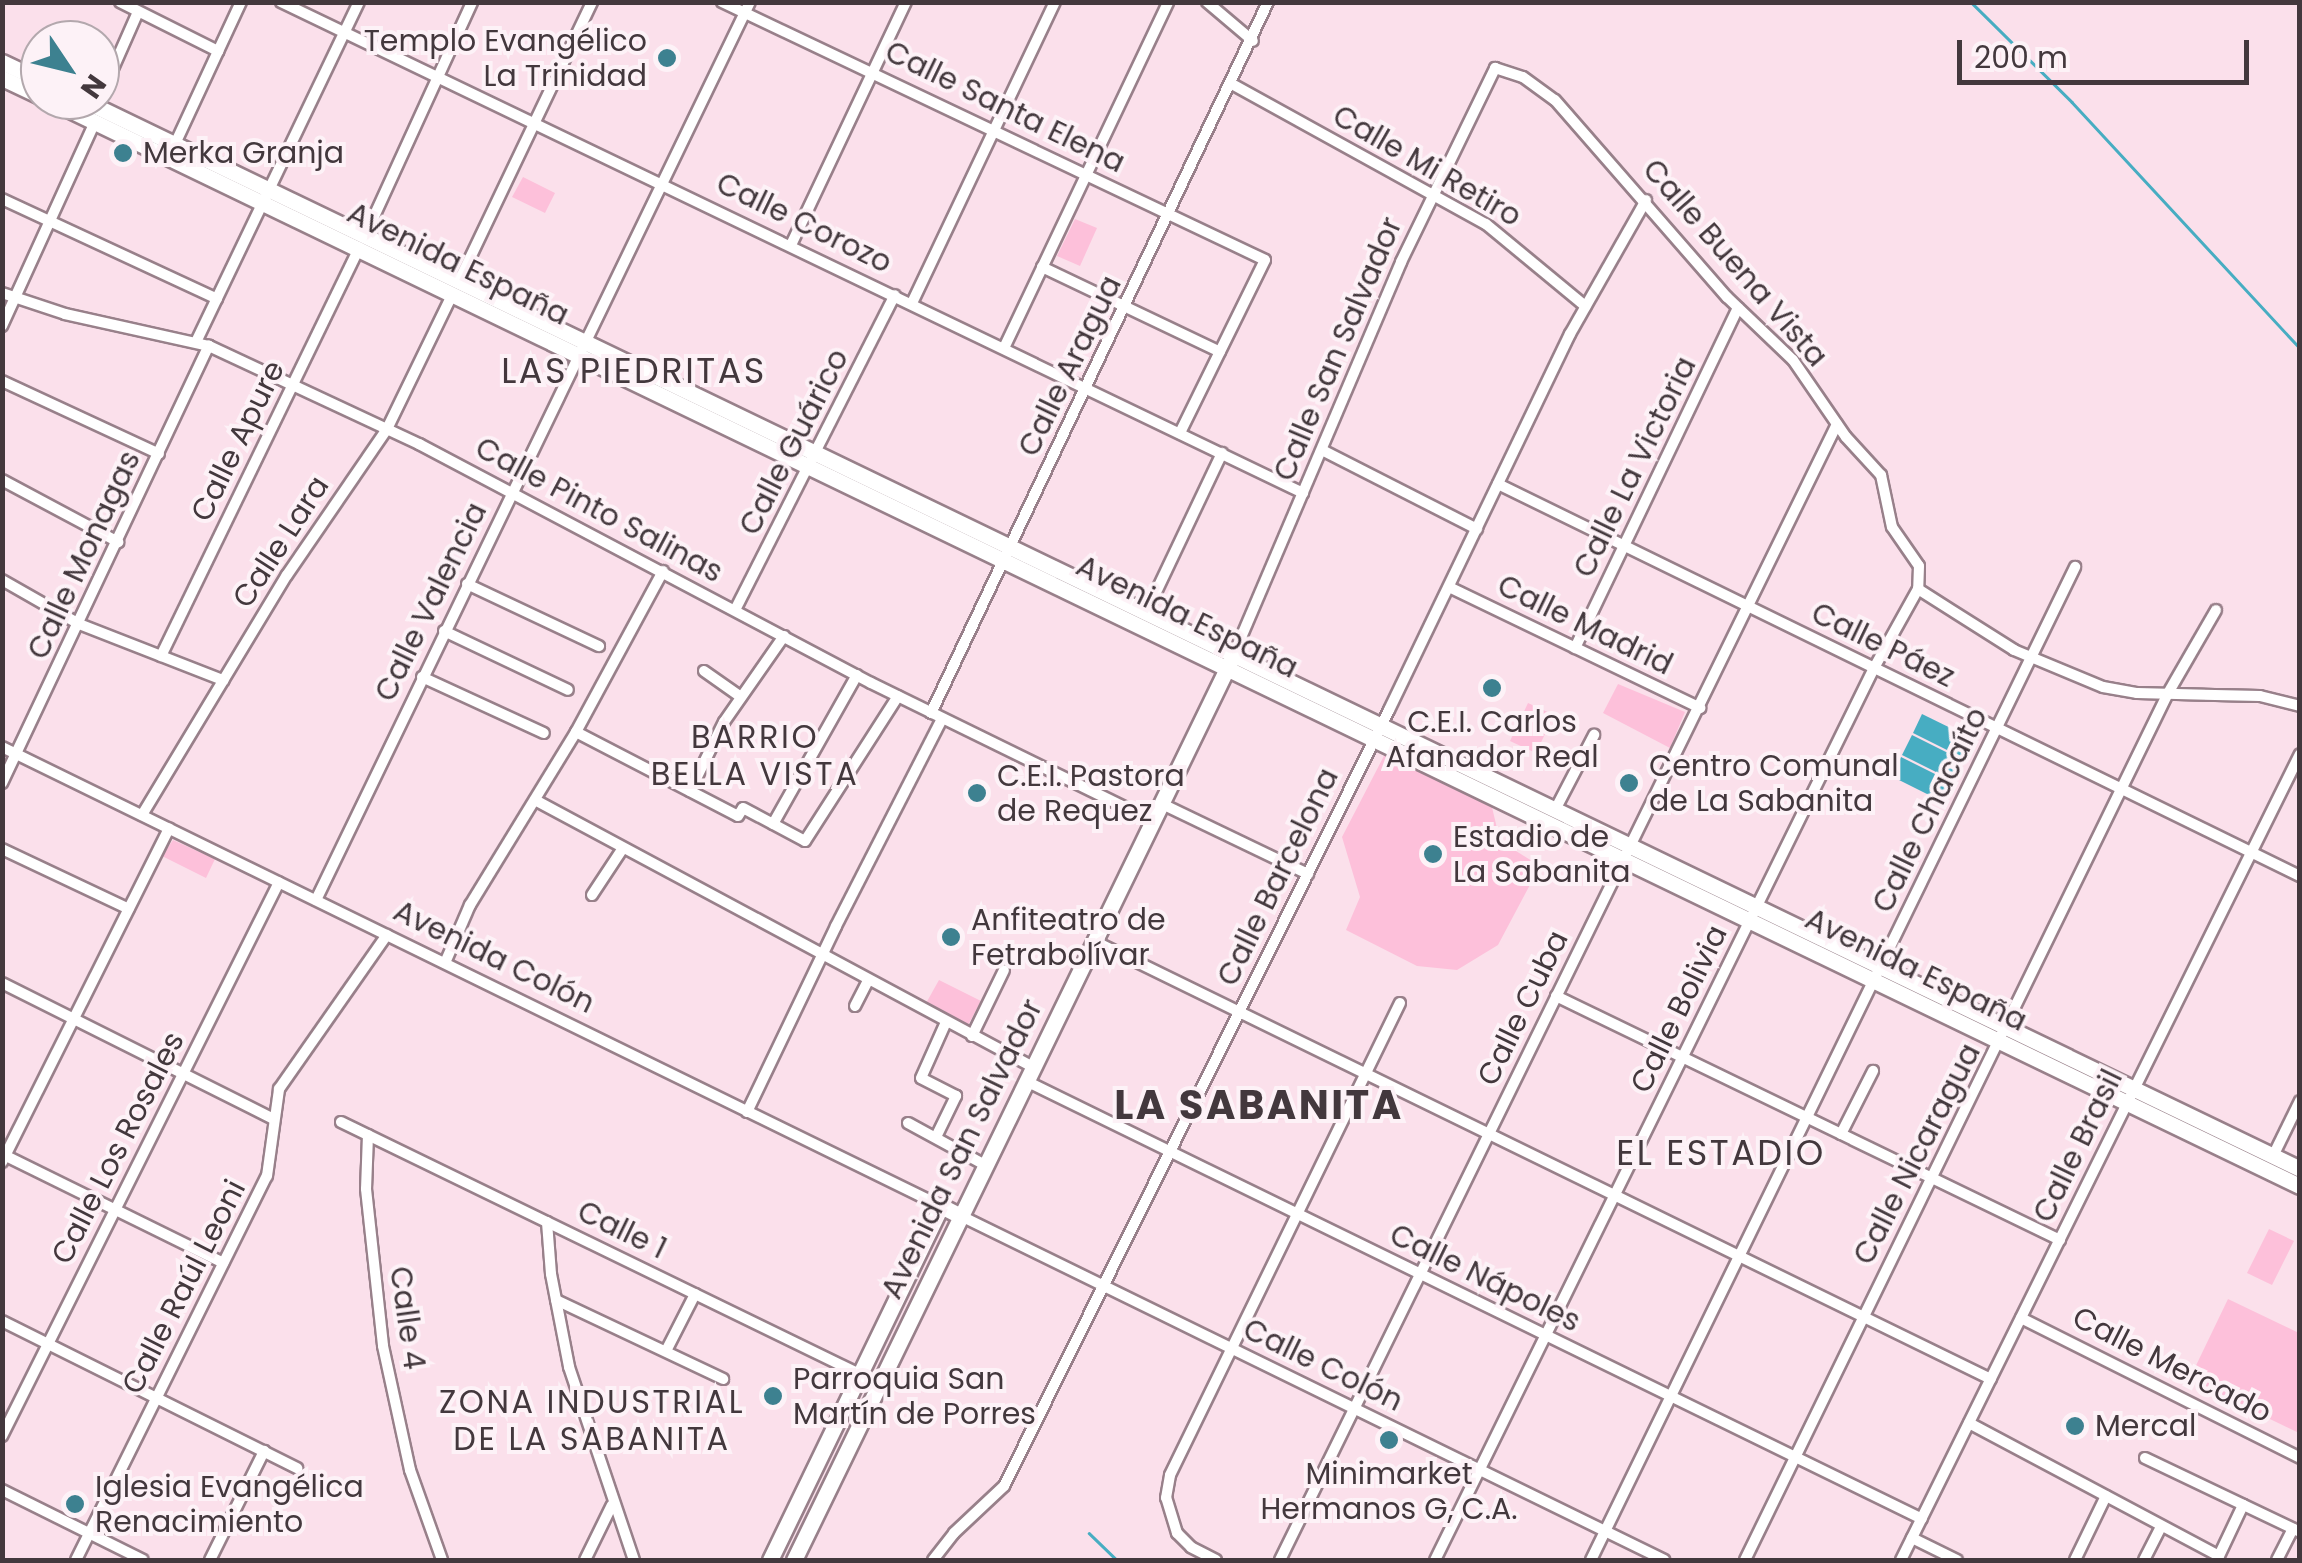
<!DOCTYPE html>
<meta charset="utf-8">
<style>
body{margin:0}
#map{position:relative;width:2302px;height:1563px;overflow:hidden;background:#fbe0eb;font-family:Poppins,sans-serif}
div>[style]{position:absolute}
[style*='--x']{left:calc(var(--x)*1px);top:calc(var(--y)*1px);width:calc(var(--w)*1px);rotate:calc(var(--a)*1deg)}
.green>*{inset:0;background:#fdc0da}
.water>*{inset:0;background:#47adc2}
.stream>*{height:2.5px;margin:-1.25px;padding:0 1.25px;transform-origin:1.25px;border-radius:1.25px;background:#47adc2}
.roads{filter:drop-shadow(2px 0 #98808a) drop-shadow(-2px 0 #98808a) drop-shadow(0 2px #98808a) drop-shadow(0 -2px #98808a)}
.street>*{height:10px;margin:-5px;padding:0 5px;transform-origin:5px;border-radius:5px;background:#fff}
.secondary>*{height:15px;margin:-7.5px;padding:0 7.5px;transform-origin:7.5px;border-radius:7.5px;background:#fff}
.dots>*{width:28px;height:28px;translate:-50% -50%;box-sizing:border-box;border:5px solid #fdf2f7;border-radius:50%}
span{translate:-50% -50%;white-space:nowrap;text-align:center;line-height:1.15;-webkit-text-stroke:8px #fdf2f7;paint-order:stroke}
.poi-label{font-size:30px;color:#43383d}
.right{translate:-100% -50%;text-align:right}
.left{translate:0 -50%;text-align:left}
.street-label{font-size:30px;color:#43383d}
.neighbourhood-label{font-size:32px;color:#43383d;letter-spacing:2.5px}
.quarter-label{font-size:35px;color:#43383d;letter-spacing:2.5px}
.district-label{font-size:40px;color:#43383d;font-weight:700;letter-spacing:2.5px}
.frame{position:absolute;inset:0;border:5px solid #43383d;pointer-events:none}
.north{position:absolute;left:20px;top:20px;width:100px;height:100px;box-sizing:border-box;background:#fdf2f7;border:2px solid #b3a8ad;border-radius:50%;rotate:125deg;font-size:28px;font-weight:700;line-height:40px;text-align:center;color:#43383d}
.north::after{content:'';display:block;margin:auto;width:35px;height:45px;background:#3d8190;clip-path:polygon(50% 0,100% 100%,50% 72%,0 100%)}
.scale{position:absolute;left:1957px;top:40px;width:292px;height:45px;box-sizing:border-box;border:5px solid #43383d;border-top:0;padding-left:12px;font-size:30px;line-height:35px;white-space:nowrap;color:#43383d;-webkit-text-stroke:8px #fdf2f7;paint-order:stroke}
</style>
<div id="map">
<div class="green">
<div style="clip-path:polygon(523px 177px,555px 193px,545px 213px,512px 197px)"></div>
<div style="clip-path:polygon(1075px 219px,1097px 228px,1080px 266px,1057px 256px)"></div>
<div style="clip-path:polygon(1618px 684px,1685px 712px,1670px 748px,1603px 713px)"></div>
<div style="clip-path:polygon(1528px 703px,1554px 715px,1536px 753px,1510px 741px)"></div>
<div style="clip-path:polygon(1387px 750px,1491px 803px,1500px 841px,1540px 866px,1498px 945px,1457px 970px,1417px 966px,1346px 930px,1360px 897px,1342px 837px)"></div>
<div style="clip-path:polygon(173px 840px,215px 859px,206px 878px,162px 856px)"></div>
<div style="clip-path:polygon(939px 980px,981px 1001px,967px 1027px,925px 1005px)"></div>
<div style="clip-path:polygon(2269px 1229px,2294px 1241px,2272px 1285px,2247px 1273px)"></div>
<div style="clip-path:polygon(2228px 1299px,2299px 1333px,2299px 1433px,2189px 1380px)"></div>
</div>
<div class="water">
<div style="clip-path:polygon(1922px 714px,1973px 739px,1963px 758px,1913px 733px)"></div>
<div style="clip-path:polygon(1912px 735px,1962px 760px,1952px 780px,1902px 755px)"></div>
<div style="clip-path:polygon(1901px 757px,1951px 782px,1941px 801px,1891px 776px)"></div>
</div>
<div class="stream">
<div style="--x:1971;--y:2;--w:142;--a:44.7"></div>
<div style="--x:2072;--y:102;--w:335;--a:47.2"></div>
<div style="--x:1089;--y:1533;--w:39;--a:44"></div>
</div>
<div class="roads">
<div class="street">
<div style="--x:120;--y:2;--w:110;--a:26.6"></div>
<div style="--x:281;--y:2;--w:1134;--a:25.66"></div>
<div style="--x:722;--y:2;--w:601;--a:25.41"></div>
<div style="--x:1265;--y:260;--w:193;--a:116.2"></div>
<div style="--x:1207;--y:2;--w:60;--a:40.3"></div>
<div style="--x:1232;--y:84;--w:290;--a:28.9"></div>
<div style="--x:1486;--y:224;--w:129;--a:39.6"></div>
<div style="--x:100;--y:98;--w:94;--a:-66.2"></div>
<div style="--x:175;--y:144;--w:157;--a:-65.1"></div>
<div style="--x:2;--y:199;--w:237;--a:24.9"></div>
<div style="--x:366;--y:234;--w:255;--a:-65.4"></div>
<div style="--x:791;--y:245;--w:269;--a:-64.7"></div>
<div style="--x:1042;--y:267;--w:197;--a:25.5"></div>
<div style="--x:460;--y:279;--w:307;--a:-64.5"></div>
<div style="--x:2;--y:293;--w:66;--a:18.4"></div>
<div style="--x:65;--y:314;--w:148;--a:12.5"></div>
<div style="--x:209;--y:346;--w:232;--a:25"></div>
<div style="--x:419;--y:444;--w:511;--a:27.87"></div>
<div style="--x:871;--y:683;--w:314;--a:26.1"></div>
<div style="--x:912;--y:303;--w:333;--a:-64.6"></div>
<div style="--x:2;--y:326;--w:224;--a:-65.5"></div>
<div style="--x:196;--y:342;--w:377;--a:-64.4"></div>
<div style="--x:1004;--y:348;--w:383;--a:-64.6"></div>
<div style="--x:2;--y:381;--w:173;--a:24.9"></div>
<div style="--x:1322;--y:450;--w:174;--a:27"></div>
<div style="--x:2;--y:480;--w:132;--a:28.1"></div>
<div style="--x:1498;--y:484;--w:893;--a:26.05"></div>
<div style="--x:2;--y:580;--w:89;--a:29.7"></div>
<div style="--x:79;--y:624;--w:155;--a:21.3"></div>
<div style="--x:467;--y:584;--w:146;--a:25.2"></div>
<div style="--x:1449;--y:587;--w:279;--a:25.7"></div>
<div style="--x:1918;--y:589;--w:114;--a:32.4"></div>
<div style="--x:2014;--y:650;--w:96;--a:22.6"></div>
<div style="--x:2103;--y:687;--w:35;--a:10"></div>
<div style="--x:2137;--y:693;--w:123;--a:1.4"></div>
<div style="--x:2260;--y:696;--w:41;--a:14"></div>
<div style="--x:735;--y:610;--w:353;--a:-63.1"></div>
<div style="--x:1147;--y:611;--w:175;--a:-64.6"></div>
<div style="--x:444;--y:631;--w:137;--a:25.4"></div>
<div style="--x:1575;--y:648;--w:377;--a:-64.4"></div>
<div style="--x:1234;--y:654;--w:426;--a:-66.9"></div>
<div style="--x:1401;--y:262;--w:216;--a:-64.1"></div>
<div style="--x:1495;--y:68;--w:29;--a:18"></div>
<div style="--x:1523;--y:77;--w:39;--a:36"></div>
<div style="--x:1555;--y:100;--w:262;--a:48.9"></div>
<div style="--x:1727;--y:297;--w:91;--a:43.7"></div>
<div style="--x:1793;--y:360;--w:93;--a:55.5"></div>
<div style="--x:1846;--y:437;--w:52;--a:47.4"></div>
<div style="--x:1881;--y:475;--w:53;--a:78.1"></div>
<div style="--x:1892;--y:527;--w:47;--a:55.3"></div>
<div style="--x:1919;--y:566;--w:23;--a:92"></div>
<div style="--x:1918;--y:589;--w:90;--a:119.1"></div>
<div style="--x:1874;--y:668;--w:994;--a:116.2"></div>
<div style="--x:161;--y:656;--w:454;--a:-64.1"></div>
<div style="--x:704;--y:671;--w:45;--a:35.1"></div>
<div style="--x:422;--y:677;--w:134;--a:24.7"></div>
<div style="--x:931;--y:713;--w:787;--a:-64.64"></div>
<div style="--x:576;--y:732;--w:182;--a:27.4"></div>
<div style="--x:738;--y:816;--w:9;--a:-58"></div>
<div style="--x:743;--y:808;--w:70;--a:28"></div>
<div style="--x:805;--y:841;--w:172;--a:-57.3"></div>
<div style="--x:2;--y:747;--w:1045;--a:26.05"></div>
<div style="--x:2;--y:783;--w:484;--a:-64.7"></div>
<div style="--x:690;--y:791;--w:77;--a:-63.8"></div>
<div style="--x:724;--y:722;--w:105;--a:-55.1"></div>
<div style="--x:535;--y:800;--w:565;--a:28.2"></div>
<div style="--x:1162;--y:804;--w:162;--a:25.6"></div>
<div style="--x:1555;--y:810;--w:85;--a:-62.5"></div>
<div style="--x:142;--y:815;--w:280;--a:-58.9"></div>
<div style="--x:287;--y:575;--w:177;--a:-55.6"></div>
<div style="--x:387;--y:429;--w:151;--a:-64.1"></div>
<div style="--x:773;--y:824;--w:171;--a:-60.6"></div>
<div style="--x:2;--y:849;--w:140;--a:25.3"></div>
<div style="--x:592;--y:895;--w:56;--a:-56.6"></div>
<div style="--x:316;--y:900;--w:997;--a:-64.21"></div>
<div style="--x:1094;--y:941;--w:998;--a:26.03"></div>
<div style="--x:445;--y:963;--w:63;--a:-66.7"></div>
<div style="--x:470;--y:905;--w:203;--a:-58.5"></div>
<div style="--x:576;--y:732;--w:183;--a:-61.6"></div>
<div style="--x:2;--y:983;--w:302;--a:26.6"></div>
<div style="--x:1556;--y:996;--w:560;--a:25.83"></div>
<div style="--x:855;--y:1006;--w:29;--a:-63"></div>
<div style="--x:972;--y:1036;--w:73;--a:-64.1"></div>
<div style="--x:1026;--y:1081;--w:997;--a:26.05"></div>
<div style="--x:747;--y:1112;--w:206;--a:-64.4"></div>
<div style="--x:836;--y:926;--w:233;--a:-62.9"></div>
<div style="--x:341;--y:1122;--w:599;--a:25.92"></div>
<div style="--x:908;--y:1123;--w:88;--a:28.6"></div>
<div style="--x:1841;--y:1134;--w:71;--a:-63.1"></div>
<div style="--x:368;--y:1135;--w:54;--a:92.1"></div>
<div style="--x:366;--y:1189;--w:158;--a:83.8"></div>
<div style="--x:383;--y:1346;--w:127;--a:77.7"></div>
<div style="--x:410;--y:1470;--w:96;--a:70.4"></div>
<div style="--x:936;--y:1137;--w:46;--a:-64"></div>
<div style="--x:956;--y:1096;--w:39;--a:-153"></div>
<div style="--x:921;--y:1078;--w:61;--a:-65.9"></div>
<div style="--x:6;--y:1156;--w:242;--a:26.2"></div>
<div style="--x:2273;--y:1156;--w:61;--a:-63.9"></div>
<div style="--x:2;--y:1162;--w:373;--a:-63.4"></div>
<div style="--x:961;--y:1216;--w:783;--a:26.07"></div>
<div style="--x:547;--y:1222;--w:52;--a:85.6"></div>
<div style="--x:551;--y:1274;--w:95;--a:79"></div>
<div style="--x:569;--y:1367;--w:204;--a:71.4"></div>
<div style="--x:556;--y:1300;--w:185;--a:25.3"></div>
<div style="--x:2021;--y:1318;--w:312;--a:26.6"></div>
<div style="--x:2;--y:1321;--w:330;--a:26.5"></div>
<div style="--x:666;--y:1351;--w:64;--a:-63"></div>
<div style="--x:1969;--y:1423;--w:283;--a:28"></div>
<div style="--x:2;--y:1436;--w:619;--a:-63.43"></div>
<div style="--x:2145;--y:1458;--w:172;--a:25.5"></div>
<div style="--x:2;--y:1490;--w:157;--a:26.4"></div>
<div style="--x:1912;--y:1538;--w:50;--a:26.1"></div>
<div style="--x:2218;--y:1558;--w:59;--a:-64.7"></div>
<div style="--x:76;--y:1560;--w:429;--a:-63.6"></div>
<div style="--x:267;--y:1176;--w:88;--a:-82.1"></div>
<div style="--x:279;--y:1089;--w:188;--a:-55"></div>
<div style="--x:210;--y:1560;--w:122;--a:-63.6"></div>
<div style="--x:585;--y:1560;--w:61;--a:-63.9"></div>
<div style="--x:933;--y:1560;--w:34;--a:-52"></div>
<div style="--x:954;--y:1533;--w:69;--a:-43.2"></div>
<div style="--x:1004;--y:1486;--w:866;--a:-63.61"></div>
<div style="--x:1389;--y:710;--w:417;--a:-64.3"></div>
<div style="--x:1570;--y:334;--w:154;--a:-60.4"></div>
<div style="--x:1216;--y:1560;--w:28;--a:-153"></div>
<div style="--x:1191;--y:1547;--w:20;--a:-135"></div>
<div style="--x:1177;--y:1533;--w:37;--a:-107"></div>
<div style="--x:1166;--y:1498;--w:23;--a:-80"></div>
<div style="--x:1170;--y:1475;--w:525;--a:-64.02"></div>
<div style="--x:1280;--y:1560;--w:1265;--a:-63.88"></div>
<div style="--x:1591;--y:1560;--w:1105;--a:-64.01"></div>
<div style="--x:1745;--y:1560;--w:962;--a:-63.99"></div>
<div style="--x:2167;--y:695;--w:98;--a:-60"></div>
<div style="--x:1901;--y:1560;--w:899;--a:-63.66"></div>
<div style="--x:2075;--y:1560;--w:71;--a:-64.2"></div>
<div style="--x:2144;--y:1560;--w:36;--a:-63"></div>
<div style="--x:2277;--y:1560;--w:35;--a:-63"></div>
</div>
<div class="secondary">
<div style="--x:2;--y:62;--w:42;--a:25.3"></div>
<div style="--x:2;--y:78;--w:42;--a:25.3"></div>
<div style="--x:49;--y:100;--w:2499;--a:25.76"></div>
<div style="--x:83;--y:100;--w:2461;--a:25.74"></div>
<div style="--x:770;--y:1560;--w:393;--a:-64.2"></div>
<div style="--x:941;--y:1206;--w:22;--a:27"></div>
<div style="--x:794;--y:1560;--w:998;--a:-64.1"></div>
</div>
</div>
<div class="dots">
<div style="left:667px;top:58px;background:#3d8190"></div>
<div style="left:123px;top:153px;background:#3d8190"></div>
<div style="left:1492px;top:688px;background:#3d8190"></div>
<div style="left:1629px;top:783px;background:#3d8190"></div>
<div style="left:977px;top:793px;background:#3d8190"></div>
<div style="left:1433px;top:854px;background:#3d8190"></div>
<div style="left:951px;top:937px;background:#3d8190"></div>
<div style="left:773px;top:1396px;background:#3d8190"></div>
<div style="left:2075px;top:1426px;background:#3d8190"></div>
<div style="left:1389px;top:1440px;background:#3d8190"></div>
<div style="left:75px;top:1504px;background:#3d8190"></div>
</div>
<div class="poi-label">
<span class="right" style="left:647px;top:58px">Templo Evangélico<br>La Trinidad</span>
<span class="left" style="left:143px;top:153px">Merka Granja</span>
<span style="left:1492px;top:739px">C.E.I. Carlos<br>Afanador Real</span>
<span class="left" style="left:1649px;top:783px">Centro Comunal<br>de La Sabanita</span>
<span class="left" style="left:997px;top:793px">C.E.I. Pastora<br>de Requez</span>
<span class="left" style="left:1453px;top:854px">Estadio de<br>La Sabanita</span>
<span class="left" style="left:971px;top:937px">Anfiteatro de<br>Fetrabolívar</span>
<span class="left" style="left:793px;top:1396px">Parroquia San<br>Martín de Porres</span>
<span class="left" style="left:2095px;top:1426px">Mercal</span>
<span style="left:1389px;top:1491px">Minimarket<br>Hermanos G, C.A.</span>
<span class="left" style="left:95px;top:1504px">Iglesia Evangélica<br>Renacimiento</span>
</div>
<div class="street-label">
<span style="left:1005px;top:107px;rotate:26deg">Calle Santa Elena</span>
<span style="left:1427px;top:166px;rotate:30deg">Calle Mi Retiro</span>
<span style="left:804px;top:223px;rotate:26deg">Calle Corozo</span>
<span style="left:1735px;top:263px;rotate:49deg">Calle Buena Vista</span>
<span style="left:458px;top:264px;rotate:26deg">Avenida España</span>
<span style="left:1338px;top:349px;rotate:-67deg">Calle San Salvador</span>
<span style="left:1070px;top:366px;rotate:-64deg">Calle Aragua</span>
<span style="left:238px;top:441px;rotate:-64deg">Calle Apure</span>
<span style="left:794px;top:442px;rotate:-63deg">Calle Guárico</span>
<span style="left:1635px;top:467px;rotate:-64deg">Calle La Victoria</span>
<span style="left:599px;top:510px;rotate:28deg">Calle Pinto Salinas</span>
<span style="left:281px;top:542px;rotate:-57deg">Calle Lara</span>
<span style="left:84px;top:555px;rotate:-65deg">Calle Monagas</span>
<span style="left:431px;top:602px;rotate:-64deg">Calle Valencia</span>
<span style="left:1187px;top:617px;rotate:26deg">Avenida España</span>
<span style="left:1585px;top:625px;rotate:26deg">Calle Madrid</span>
<span style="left:1883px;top:645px;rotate:26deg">Calle Páez</span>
<span style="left:1930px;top:810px;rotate:-64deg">Calle Chacaíto</span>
<span style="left:1278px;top:877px;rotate:-64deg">Calle Barcelona</span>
<span style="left:494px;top:957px;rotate:26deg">Avenida Colón</span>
<span style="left:1916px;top:970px;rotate:26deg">Avenida España</span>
<span style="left:1523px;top:1008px;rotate:-64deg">Calle Cuba</span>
<span style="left:1679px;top:1009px;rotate:-64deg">Calle Bolivia</span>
<span style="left:2078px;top:1146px;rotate:-64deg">Calle Brasil</span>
<span style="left:118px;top:1148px;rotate:-63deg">Calle Los Rosales</span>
<span style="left:962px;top:1149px;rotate:-64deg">Avenida San Salvador</span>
<span style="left:1917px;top:1154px;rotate:-63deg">Calle Nicaragua</span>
<span style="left:622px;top:1230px;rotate:26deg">Calle 1</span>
<span style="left:1485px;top:1278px;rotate:26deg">Calle Nápoles</span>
<span style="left:184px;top:1287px;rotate:-63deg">Calle Raúl Leoni</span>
<span style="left:407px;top:1318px;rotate:82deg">Calle 4</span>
<span style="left:1323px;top:1365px;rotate:26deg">Calle Colón</span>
<span style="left:2172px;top:1365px;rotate:27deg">Calle Mercado</span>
</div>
<div class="neighbourhood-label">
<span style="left:755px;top:756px">BARRIO<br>BELLA VISTA</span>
<span style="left:592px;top:1421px">ZONA INDUSTRIAL<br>DE LA SABANITA</span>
</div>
<div class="quarter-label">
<span style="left:634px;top:371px">LAS PIEDRITAS</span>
<span style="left:1721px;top:1153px">EL ESTADIO</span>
</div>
<div class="district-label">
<span style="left:1259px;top:1105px">LA SABANITA</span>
</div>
<div class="frame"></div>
<div class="north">N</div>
<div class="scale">200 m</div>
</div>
